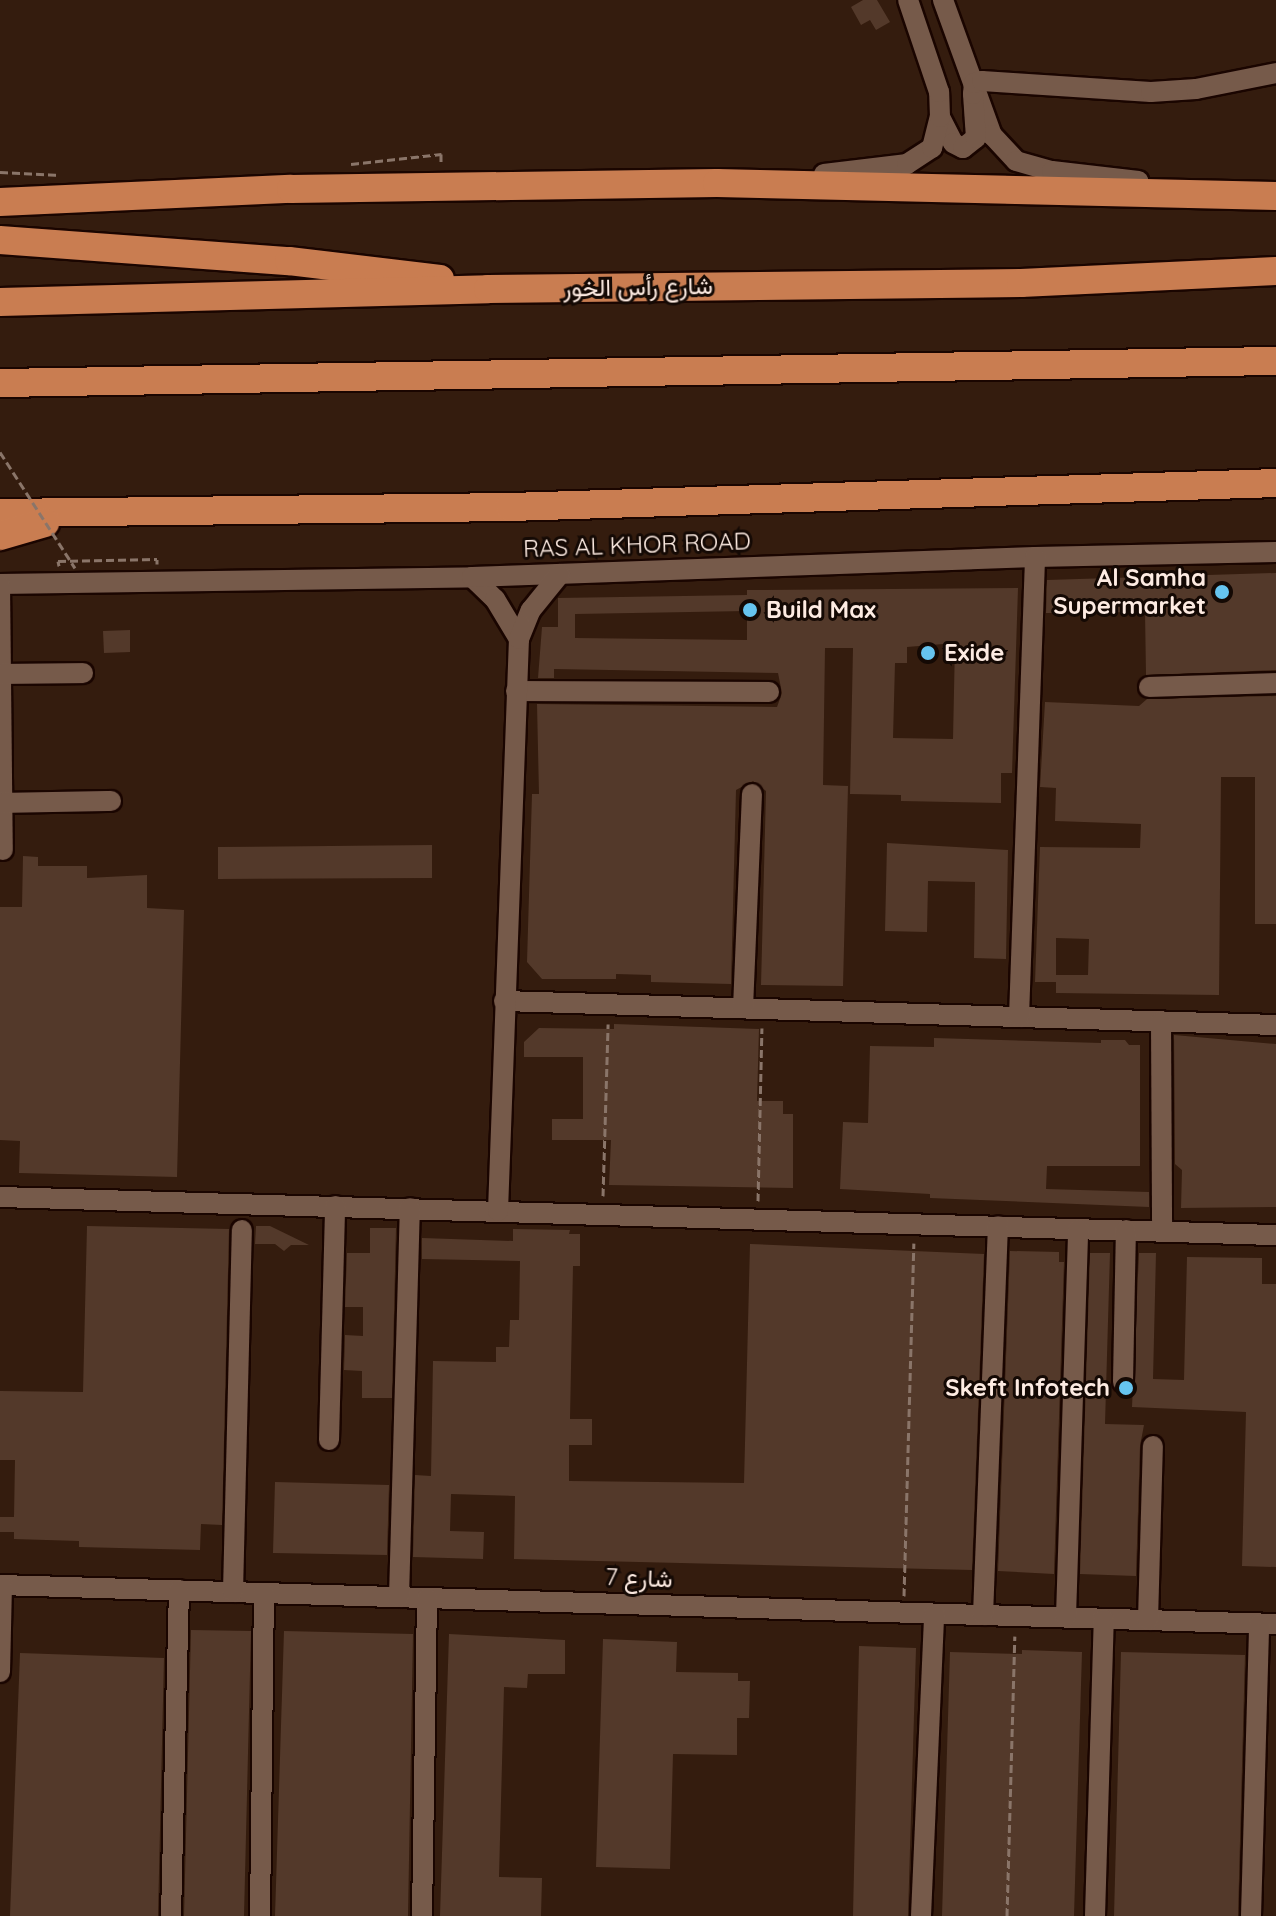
<!DOCTYPE html>
<meta charset="utf-8">
<style>
body{margin:0}
#map{position:relative;width:1276px;height:1916px;overflow:hidden;background:#341c0e;font-family:Quicksand,Vazirmatn,sans-serif}
div>[style]{position:absolute}
[style*='--x']{left:calc(var(--x)*1px);top:calc(var(--y)*1px);width:calc(var(--w)*1px);rotate:calc(var(--a)*1deg)}
.building>*{inset:0;background:#53392a}
.path>*{height:3px;margin-top:-1.5px;transform-origin:0;background:repeating-linear-gradient(90deg,#8a7569 0 8px,transparent 0 12px)}
.roads{filter:drop-shadow(2px 0 #1a0500) drop-shadow(-2px 0 #1a0500) drop-shadow(0 2px #1a0500) drop-shadow(0 -2px #1a0500)}
.minor>*{height:20px;margin:-10px;padding:0 10px;transform-origin:10px;border-radius:10px;background:#765a4a}
.highway>*{height:28px;margin:-14px;padding:0 14px;transform-origin:14px;border-radius:14px;background:#c97d51}
.path-bridge>*{height:3px;margin-top:-1.5px;transform-origin:0;background:repeating-linear-gradient(90deg,#8a7569 0 8px,transparent 0 12px)}
.dots>*{width:22px;height:22px;translate:-50% -50%;box-sizing:border-box;border:4px solid #140904;border-radius:50%}
span{translate:-50% -50%;white-space:nowrap;text-align:center;line-height:1.15;-webkit-text-stroke:6px #140904;paint-order:stroke}
.street-label{font-size:24px;color:#fdebe2}
.poi-label{font-size:24px;color:#fdebe2;font-weight:700}
.right{translate:-100% -50%;text-align:right}
.left{translate:0 -50%;text-align:left}
</style>
<div id="map">
<div class="building">
<div style="clip-path:polygon(863px 0,877px 0,890px 22px,876px 30px,870px 20px,861px 25px,851px 7px)"></div>
<div style="clip-path:polygon(1276px 573px,1276px 670px,1146px 675px,1145px 612px,1046px 613px,1047px 580px)"></div>
<div style="clip-path:polygon(evenodd,1018px 588px,1012px 773px,1001px 773px,1001px 803px,901px 801px,901px 795px,850px 794px,853px 648px,825px 648px,823px 785px,848px 786px,843px 986px,761px 985px,766px 791px,753px 781px,736px 790px,731px 984px,651px 982px,651px 975px,616px 974px,616px 979px,542px 979px,527px 962px,532px 794px,539px 794px,537px 704px,777px 707px,782px 693px,778px 673px,554px 669px,554px 678px,538px 678px,542px 627px,558px 627px,558px 598px,747px 595px,747px 590px,1018px 588px,747px 611px,747px 640px,575px 638px,575px 614px,747px 611px,1018px 588px,955px 643px,953px 739px,893px 738px,895px 663px,907px 663px,907px 647px,955px 643px)"></div>
<div style="clip-path:polygon(130px 630px,130px 652px,104px 653px,103px 631px)"></div>
<div style="clip-path:polygon(evenodd,1276px 696px,1276px 924px,1255px 924px,1255px 777px,1221px 777px,1219px 995px,1056px 993px,1056px 982px,1035px 982px,1040px 847px,1140px 848px,1141px 824px,1055px 821px,1056px 788px,1040px 787px,1045px 702px,1139px 706px,1147px 699px,1276px 696px,1056px 938px,1089px 939px,1088px 975px,1056px 975px,1056px 938px)"></div>
<div style="clip-path:polygon(887px 843px,1008px 850px,1006px 959px,974px 958px,975px 882px,928px 881px,927px 932px,885px 931px)"></div>
<div style="clip-path:polygon(432px 845px,432px 878px,218px 879px,218px 847px)"></div>
<div style="clip-path:polygon(23px 856px,38px 857px,38px 866px,87px 866px,87px 878px,147px 875px,147px 908px,184px 910px,177px 1177px,19px 1173px,20px 1141px,0 1140px,0 907px,22px 907px)"></div>
<div style="clip-path:polygon(614px 1024px,759px 1029px,757px 1101px,783px 1101px,783px 1114px,793px 1114px,793px 1188px,609px 1185px,611px 1140px,552px 1140px,552px 1119px,583px 1119px,583px 1057px,524px 1057px,524px 1042px,539px 1028px,614px 1029px)"></div>
<div style="clip-path:polygon(1174px 1035px,1276px 1044px,1276px 1207px,1181px 1208px,1182px 1170px,1175px 1164px)"></div>
<div style="clip-path:polygon(934px 1038px,1101px 1043px,1101px 1040px,1125px 1040px,1129px 1045px,1140px 1045px,1140px 1166px,1047px 1166px,1046px 1189px,1149px 1192px,1149px 1207px,930px 1198px,930px 1194px,840px 1189px,843px 1122px,868px 1123px,870px 1046px,934px 1047px)"></div>
<div style="clip-path:polygon(87px 1226px,229px 1229px,222px 1525px,201px 1524px,200px 1550px,79px 1547px,79px 1541px,14px 1539px,14px 1532px,0 1532px,0 1517px,14px 1517px,15px 1460px,0 1460px,0 1391px,83px 1392px)"></div>
<div style="clip-path:polygon(256px 1226px,270px 1226px,309px 1245px,291px 1245px,284px 1251px,275px 1244px,255px 1244px)"></div>
<div style="clip-path:polygon(370px 1228px,396px 1228px,392px 1398px,362px 1398px,362px 1371px,344px 1370px,345px 1335px,363px 1336px,363px 1307px,345px 1307px,347px 1253px,370px 1253px)"></div>
<div style="clip-path:polygon(513px 1229px,570px 1230px,569px 1234px,580px 1234px,580px 1266px,573px 1266px,570px 1419px,592px 1419px,592px 1445px,569px 1445px,569px 1481px,744px 1483px,750px 1244px,984px 1254px,972px 1570px,514px 1559px,515px 1496px,451px 1494px,450px 1531px,484px 1532px,483px 1559px,413px 1557px,415px 1475px,431px 1476px,433px 1361px,496px 1362px,496px 1347px,509px 1347px,510px 1320px,519px 1320px,520px 1261px,422px 1259px,422px 1238px,513px 1241px)"></div>
<div style="clip-path:polygon(1010px 1251px,1059px 1252px,1059px 1262px,1064px 1262px,1054px 1574px,998px 1571px)"></div>
<div style="clip-path:polygon(1090px 1253px,1110px 1253px,1105px 1424px,1144px 1425px,1140px 1446px,1136px 1576px,1080px 1574px)"></div>
<div style="clip-path:polygon(1139px 1253px,1156px 1253px,1153px 1379px,1184px 1380px,1187px 1257px,1262px 1258px,1262px 1284px,1276px 1284px,1276px 1567px,1242px 1566px,1246px 1412px,1132px 1407px)"></div>
<div style="clip-path:polygon(275px 1482px,389px 1485px,387px 1555px,273px 1553px)"></div>
<div style="clip-path:polygon(191px 1630px,251px 1631px,244px 1916px,184px 1916px)"></div>
<div style="clip-path:polygon(284px 1631px,413px 1634px,408px 1916px,275px 1916px)"></div>
<div style="clip-path:polygon(449px 1634px,565px 1640px,565px 1674px,528px 1674px,527px 1688px,504px 1687px,499px 1877px,542px 1878px,541px 1916px,440px 1916px)"></div>
<div style="clip-path:polygon(603px 1639px,677px 1642px,676px 1672px,738px 1673px,738px 1681px,750px 1681px,749px 1718px,737px 1718px,737px 1755px,673px 1754px,670px 1869px,596px 1867px)"></div>
<div style="clip-path:polygon(859px 1646px,916px 1648px,908px 1916px,853px 1916px)"></div>
<div style="clip-path:polygon(1022px 1650px,1082px 1652px,1074px 1916px,942px 1916px,950px 1652px,1022px 1654px)"></div>
<div style="clip-path:polygon(1121px 1652px,1245px 1655px,1238px 1916px,1114px 1916px)"></div>
<div style="clip-path:polygon(20px 1653px,164px 1658px,158px 1916px,10px 1916px)"></div>
</div>
<div class="path">
<div style="--x:351;--y:164;--w:91;--a:-6.3"></div>
<div style="--x:441;--y:154;--w:10;--a:90"></div>
<div style="--x:0;--y:172;--w:60;--a:2.9"></div>
<div style="--x:59;--y:566;--w:5;--a:-101"></div>
<div style="--x:58;--y:561;--w:99;--a:-1.2"></div>
<div style="--x:157;--y:559;--w:5;--a:90"></div>
<div style="--x:603;--y:1196;--w:172;--a:-88.3"></div>
<div style="--x:758;--y:1201;--w:173;--a:-88.7"></div>
<div style="--x:904;--y:1596;--w:353;--a:-88.4"></div>
<div style="--x:1007;--y:1916;--w:280;--a:-88.4"></div>
</div>
<div class="roads">
<div class="minor">
<div style="--x:943;--y:0;--w:144;--a:70.1"></div>
<div style="--x:992;--y:135;--w:35;--a:47"></div>
<div style="--x:1016;--y:161;--w:37;--a:16"></div>
<div style="--x:1052;--y:171;--w:87;--a:6.6"></div>
<div style="--x:940;--y:117;--w:29;--a:63"></div>
<div style="--x:953;--y:143;--w:11;--a:27"></div>
<div style="--x:963;--y:148;--w:16;--a:-38"></div>
<div style="--x:976;--y:138;--w:44;--a:-93.9"></div>
<div style="--x:973;--y:94;--w:11;--a:-85"></div>
<div style="--x:974;--y:83;--w:8;--a:-14"></div>
<div style="--x:982;--y:81;--w:169;--a:3.7"></div>
<div style="--x:1151;--y:92;--w:45;--a:-3.8"></div>
<div style="--x:1196;--y:89;--w:82;--a:-11.3"></div>
<div style="--x:824;--y:174;--w:84;--a:-6.9"></div>
<div style="--x:907;--y:164;--w:30;--a:-33"></div>
<div style="--x:932;--y:148;--w:32;--a:-76"></div>
<div style="--x:940;--y:117;--w:25;--a:-92"></div>
<div style="--x:939;--y:92;--w:97;--a:-108.6"></div>
<div style="--x:472;--y:577;--w:32;--a:44"></div>
<div style="--x:495;--y:599;--w:47;--a:59"></div>
<div style="--x:0;--y:584;--w:472;--a:-0.8"></div>
<div style="--x:472;--y:577;--w:563;--a:-2.03"></div>
<div style="--x:1035;--y:557;--w:241;--a:-1.2"></div>
<div style="--x:0;--y:585;--w:265;--a:89.4"></div>
<div style="--x:2;--y:674;--w:81;--a:-0.7"></div>
<div style="--x:1149;--y:687;--w:127;--a:-1.8"></div>
<div style="--x:516;--y:691;--w:253;--a:0.2"></div>
<div style="--x:3;--y:803;--w:108;--a:-1.1"></div>
<div style="--x:504;--y:1001;--w:772;--a:1.78"></div>
<div style="--x:743;--y:1008;--w:214;--a:-87.6"></div>
<div style="--x:1019;--y:1017;--w:460;--a:-88"></div>
<div style="--x:1161;--y:1021;--w:211;--a:89.7"></div>
<div style="--x:0;--y:1197;--w:1277;--a:1.71"></div>
<div style="--x:498;--y:1211;--w:572;--a:-87.9"></div>
<div style="--x:519;--y:639;--w:31;--a:-68"></div>
<div style="--x:531;--y:610;--w:46;--a:-51.1"></div>
<div style="--x:1123;--y:1382;--w:152;--a:-88.9"></div>
<div style="--x:329;--y:1440;--w:234;--a:-88.5"></div>
<div style="--x:0;--y:1585;--w:1277;--a:1.75"></div>
<div style="--x:233;--y:1592;--w:362;--a:-88.6"></div>
<div style="--x:399;--y:1597;--w:389;--a:-88.4"></div>
<div style="--x:983;--y:1615;--w:389;--a:-87.8"></div>
<div style="--x:1066;--y:1617;--w:388;--a:-88.2"></div>
<div style="--x:1148;--y:1620;--w:174;--a:-88.4"></div>
<div style="--x:0;--y:1672;--w:87;--a:-88.7"></div>
<div style="--x:171;--y:1916;--w:326;--a:-88.6"></div>
<div style="--x:260;--y:1916;--w:323;--a:-89.3"></div>
<div style="--x:422;--y:1916;--w:318;--a:-89.1"></div>
<div style="--x:921;--y:1916;--w:302;--a:-87.5"></div>
<div style="--x:1095;--y:1916;--w:297;--a:-88.3"></div>
<div style="--x:1251;--y:1916;--w:292;--a:-88.4"></div>
</div>
<div class="highway">
<div style="--x:0;--y:202;--w:291;--a:-2.6"></div>
<div style="--x:291;--y:189;--w:426;--a:-0.8"></div>
<div style="--x:717;--y:183;--w:559;--a:1.33"></div>
<div style="--x:0;--y:240;--w:290;--a:4.2"></div>
<div style="--x:289;--y:261;--w:152;--a:6.8"></div>
<div style="--x:0;--y:302;--w:488;--a:-1.5"></div>
<div style="--x:488;--y:289;--w:533;--a:-0.64"></div>
<div style="--x:1021;--y:283;--w:255;--a:-2.7"></div>
<div style="--x:0;--y:383;--w:1276;--a:-0.99"></div>
<div style="--x:0;--y:513;--w:510;--a:-0.67"></div>
<div style="--x:510;--y:507;--w:766;--a:-1.79"></div>
<div style="--x:0;--y:536;--w:47;--a:-16.1"></div>
</div>
</div>
<div class="path-bridge">
<div style="--x:0;--y:452;--w:138;--a:57.1"></div>
</div>
<div class="dots">
<div style="left:1222px;top:592px;background:#66c4ef"></div>
<div style="left:750px;top:610px;background:#66c4ef"></div>
<div style="left:928px;top:653px;background:#66c4ef"></div>
<div style="left:1126px;top:1388px;background:#66c4ef"></div>
</div>
<div class="street-label">
<span style="left:638px;top:287px;rotate:-1deg">شارع رأس الخور</span>
<span style="left:637px;top:545px;rotate:-2deg">RAS AL KHOR ROAD</span>
<span style="left:639px;top:1578px;rotate:2deg">شارع 7</span>
</div>
<div class="poi-label">
<span class="right" style="left:1206px;top:592px">Al Samha<br>Supermarket</span>
<span class="left" style="left:766px;top:610px">Build Max</span>
<span class="left" style="left:944px;top:653px">Exide</span>
<span class="right" style="left:1110px;top:1388px">Skeft Infotech</span>
</div>
</div>
